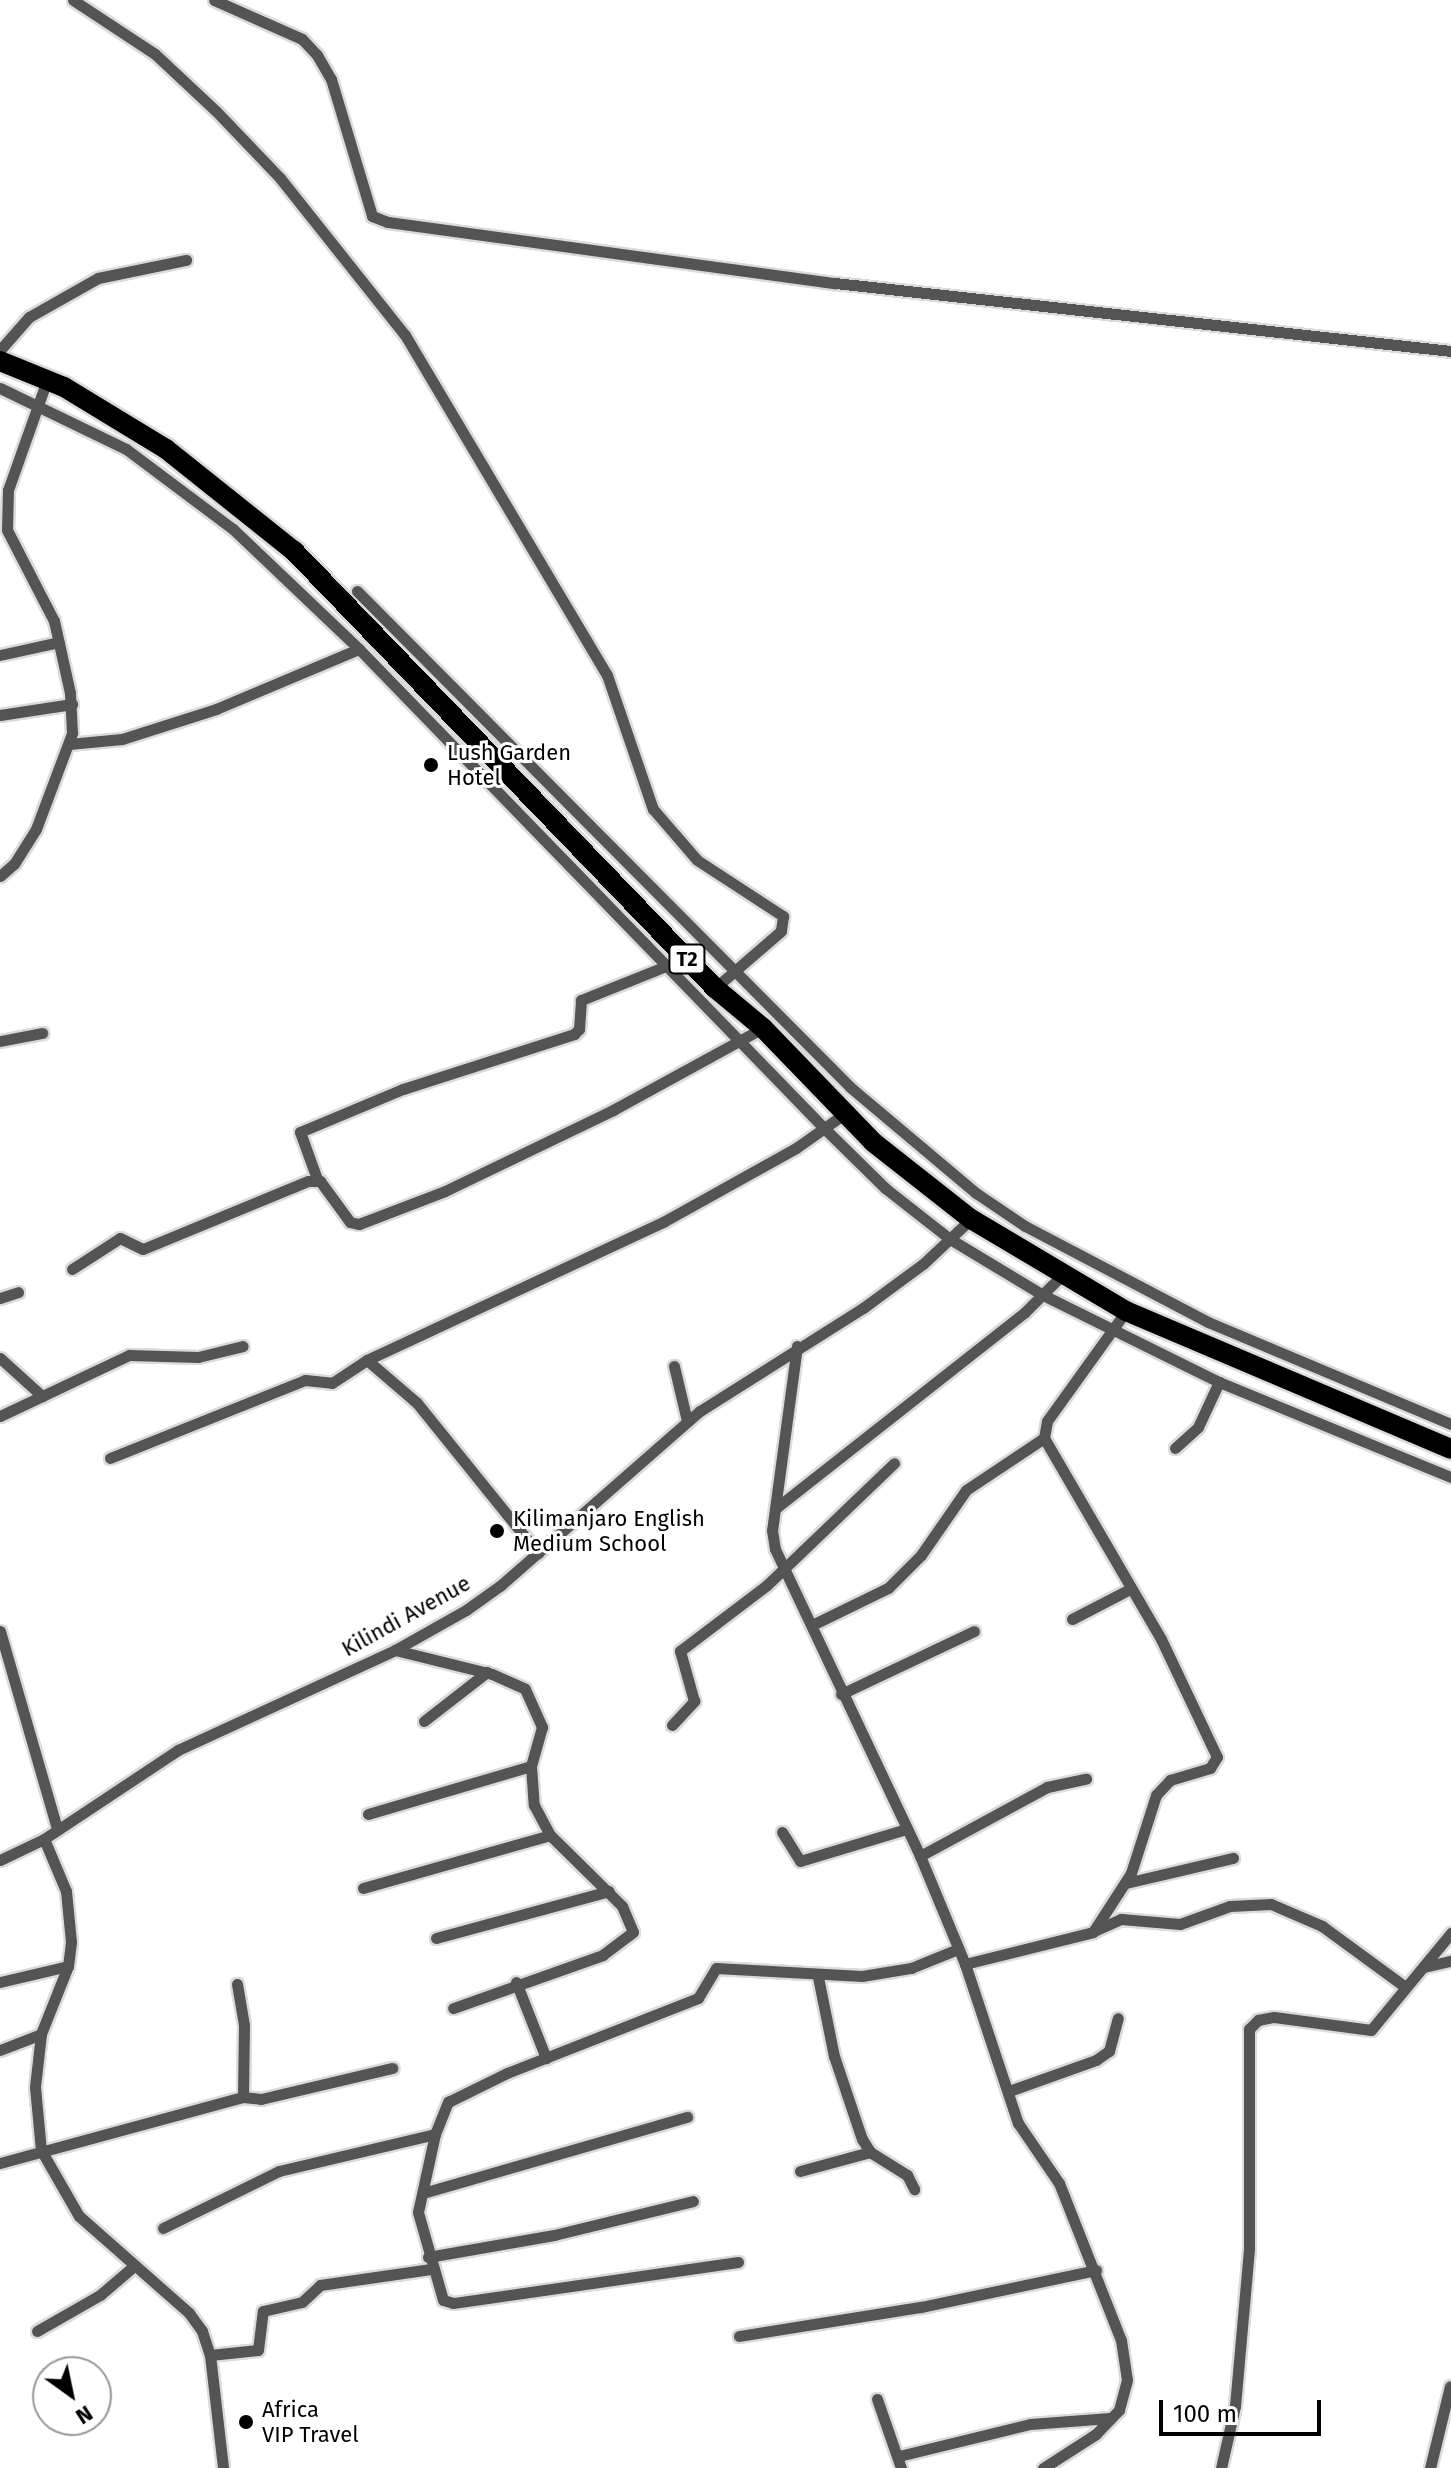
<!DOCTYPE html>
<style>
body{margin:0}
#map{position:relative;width:1451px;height:2468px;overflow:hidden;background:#fff;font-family:"Fira Sans",sans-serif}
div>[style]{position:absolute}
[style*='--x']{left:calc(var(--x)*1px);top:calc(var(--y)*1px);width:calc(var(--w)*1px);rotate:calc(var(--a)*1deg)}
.roads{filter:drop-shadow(2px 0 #dbdbdb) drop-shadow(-2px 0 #dbdbdb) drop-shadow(0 2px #dbdbdb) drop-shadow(0 -2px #dbdbdb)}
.street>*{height:11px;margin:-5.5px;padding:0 5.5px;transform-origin:5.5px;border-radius:5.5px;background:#545454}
.highway>*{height:20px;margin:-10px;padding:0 10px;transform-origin:10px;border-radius:10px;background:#000}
.dots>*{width:22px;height:22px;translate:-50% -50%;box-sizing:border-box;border:4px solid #fff;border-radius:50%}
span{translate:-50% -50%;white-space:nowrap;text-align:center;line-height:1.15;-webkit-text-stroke:6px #fff;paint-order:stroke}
.shield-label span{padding:2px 6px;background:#fff;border:2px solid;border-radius:6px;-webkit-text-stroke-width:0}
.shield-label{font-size:20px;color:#000;font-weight:700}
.poi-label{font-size:22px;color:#000}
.left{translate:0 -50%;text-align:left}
.street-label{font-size:22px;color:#000}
.north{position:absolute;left:32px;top:2356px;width:80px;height:80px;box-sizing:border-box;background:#fff;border:2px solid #999;border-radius:50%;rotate:147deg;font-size:22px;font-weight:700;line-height:32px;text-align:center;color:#000}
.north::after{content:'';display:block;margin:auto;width:28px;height:36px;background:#000;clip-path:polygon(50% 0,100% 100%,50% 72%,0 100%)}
.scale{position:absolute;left:1159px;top:2400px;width:162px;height:36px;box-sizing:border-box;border:4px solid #000;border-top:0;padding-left:10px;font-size:24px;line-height:28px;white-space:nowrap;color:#000;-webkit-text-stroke:6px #fff;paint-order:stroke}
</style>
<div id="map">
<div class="roads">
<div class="street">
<div style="--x:73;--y:0;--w:98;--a:33.4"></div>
<div style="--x:155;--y:54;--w:83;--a:43.1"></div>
<div style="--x:216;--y:111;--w:93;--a:46.3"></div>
<div style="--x:280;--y:178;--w:201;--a:51.5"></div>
<div style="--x:405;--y:335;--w:395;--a:59.3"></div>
<div style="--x:607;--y:675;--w:142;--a:71.1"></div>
<div style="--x:653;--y:809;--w:67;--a:49.2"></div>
<div style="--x:697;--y:860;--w:103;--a:33.1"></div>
<div style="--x:783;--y:916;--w:15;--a:98"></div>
<div style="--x:781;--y:931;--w:87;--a:139.2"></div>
<div style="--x:214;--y:0;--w:96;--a:23.9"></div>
<div style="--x:302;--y:39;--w:22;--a:47"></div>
<div style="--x:317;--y:55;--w:28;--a:60"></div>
<div style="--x:331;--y:79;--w:143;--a:73.3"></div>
<div style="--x:372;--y:216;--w:17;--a:21"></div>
<div style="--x:388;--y:222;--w:451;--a:7.8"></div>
<div style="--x:835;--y:283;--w:620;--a:6.3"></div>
<div style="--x:0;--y:350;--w:44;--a:-48.7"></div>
<div style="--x:29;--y:317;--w:79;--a:-29.5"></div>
<div style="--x:98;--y:278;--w:90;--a:-11.6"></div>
<div style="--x:0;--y:388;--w:140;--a:25.8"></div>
<div style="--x:126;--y:449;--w:134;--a:36.8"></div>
<div style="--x:233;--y:529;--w:174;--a:43.6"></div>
<div style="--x:359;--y:649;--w:668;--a:45.85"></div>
<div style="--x:824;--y:1128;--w:86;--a:44.5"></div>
<div style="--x:885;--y:1188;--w:83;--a:38.1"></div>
<div style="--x:950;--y:1239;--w:109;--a:31.1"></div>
<div style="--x:1043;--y:1295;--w:196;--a:26.3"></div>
<div style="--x:1219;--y:1382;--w:251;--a:22.3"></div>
<div style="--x:357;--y:591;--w:699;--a:45.17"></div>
<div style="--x:850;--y:1087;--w:165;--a:40.1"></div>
<div style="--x:976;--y:1193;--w:59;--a:34"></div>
<div style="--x:1025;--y:1226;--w:207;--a:27.7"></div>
<div style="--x:1208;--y:1322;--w:264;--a:22.8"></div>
<div style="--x:0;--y:655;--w:60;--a:-12.4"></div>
<div style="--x:0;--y:715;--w:73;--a:-8.7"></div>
<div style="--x:69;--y:744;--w:53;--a:-5.4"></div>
<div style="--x:122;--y:739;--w:99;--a:-17.7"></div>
<div style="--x:216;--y:709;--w:155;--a:-22.8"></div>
<div style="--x:0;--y:876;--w:18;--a:-41"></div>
<div style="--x:14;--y:864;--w:41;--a:-57.8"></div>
<div style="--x:36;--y:829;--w:103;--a:-69.4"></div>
<div style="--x:72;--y:733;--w:40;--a:-92.9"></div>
<div style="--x:70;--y:693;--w:74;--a:-102.5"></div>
<div style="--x:54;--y:621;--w:102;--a:-117.3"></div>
<div style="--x:7;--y:530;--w:40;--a:-88.6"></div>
<div style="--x:8;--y:490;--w:117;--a:-70.5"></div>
<div style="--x:0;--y:1041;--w:43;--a:-10.8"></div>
<div style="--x:317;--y:1179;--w:50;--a:-109.9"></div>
<div style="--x:300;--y:1132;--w:112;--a:-22.7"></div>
<div style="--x:403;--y:1089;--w:180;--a:-17.8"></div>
<div style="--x:574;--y:1034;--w:7;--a:-45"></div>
<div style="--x:579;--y:1029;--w:29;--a:-86"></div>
<div style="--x:581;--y:1000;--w:113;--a:-21.8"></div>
<div style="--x:72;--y:1269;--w:57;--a:-32.9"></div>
<div style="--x:120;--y:1238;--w:25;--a:26"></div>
<div style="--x:143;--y:1249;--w:178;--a:-22.4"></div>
<div style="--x:308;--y:1181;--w:12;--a:0"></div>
<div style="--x:320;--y:1181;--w:51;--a:53.8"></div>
<div style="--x:350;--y:1222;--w:9;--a:13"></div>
<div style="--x:359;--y:1224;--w:92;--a:-21"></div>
<div style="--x:445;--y:1191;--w:187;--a:-25.7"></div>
<div style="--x:613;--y:1110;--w:171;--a:-28.7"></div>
<div style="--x:0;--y:1298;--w:19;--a:-18"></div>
<div style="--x:797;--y:1346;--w:186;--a:97.7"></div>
<div style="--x:772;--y:1530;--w:19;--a:81"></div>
<div style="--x:775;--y:1549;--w:340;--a:64.7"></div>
<div style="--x:920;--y:1856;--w:117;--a:67.4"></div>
<div style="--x:965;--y:1964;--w:168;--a:71.6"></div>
<div style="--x:1018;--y:2123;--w:73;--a:55.7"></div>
<div style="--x:1059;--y:2183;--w:169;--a:68.5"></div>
<div style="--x:1121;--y:2340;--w:40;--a:81.5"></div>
<div style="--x:1127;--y:2380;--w:31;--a:105"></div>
<div style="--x:1119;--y:2410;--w:33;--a:134"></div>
<div style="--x:1096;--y:2434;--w:63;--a:147.3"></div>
<div style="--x:0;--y:1358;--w:57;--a:42.1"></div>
<div style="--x:367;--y:1360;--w:66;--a:40.7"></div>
<div style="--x:417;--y:1403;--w:193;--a:51.1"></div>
<div style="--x:674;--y:1366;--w:57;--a:76.7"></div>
<div style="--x:0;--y:1416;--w:143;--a:-25.3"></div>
<div style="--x:129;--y:1355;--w:69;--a:1.7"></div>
<div style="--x:198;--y:1357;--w:46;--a:-13.7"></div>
<div style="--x:1175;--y:1448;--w:31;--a:-42"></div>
<div style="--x:1198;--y:1427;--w:50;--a:-65"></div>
<div style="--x:110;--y:1458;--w:210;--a:-21.8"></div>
<div style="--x:305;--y:1380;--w:27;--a:6"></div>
<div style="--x:332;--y:1383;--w:42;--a:-33.3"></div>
<div style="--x:367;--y:1360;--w:327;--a:-25"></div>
<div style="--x:663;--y:1222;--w:152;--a:-29.1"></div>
<div style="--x:796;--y:1148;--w:59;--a:-35.3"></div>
<div style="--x:776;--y:1508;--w:317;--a:-38.2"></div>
<div style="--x:1025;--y:1312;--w:51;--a:-45"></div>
<div style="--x:1072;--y:1619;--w:65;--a:-27.3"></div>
<div style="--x:812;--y:1625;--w:85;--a:-26"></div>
<div style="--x:888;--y:1588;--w:47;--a:-45"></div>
<div style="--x:921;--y:1555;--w:79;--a:-55.3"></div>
<div style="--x:966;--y:1490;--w:94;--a:-33.7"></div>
<div style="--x:0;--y:1631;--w:205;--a:73.9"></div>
<div style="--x:395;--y:1650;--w:100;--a:13.9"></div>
<div style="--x:492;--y:1674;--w:36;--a:24"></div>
<div style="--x:525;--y:1689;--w:42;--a:65.9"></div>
<div style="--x:542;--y:1727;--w:41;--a:105.8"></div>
<div style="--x:531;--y:1766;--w:39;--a:86"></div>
<div style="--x:534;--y:1805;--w:34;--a:62"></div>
<div style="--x:550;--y:1835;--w:101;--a:44.6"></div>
<div style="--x:622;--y:1906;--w:28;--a:67"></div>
<div style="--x:633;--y:1932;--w:38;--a:143"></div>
<div style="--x:603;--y:1955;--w:159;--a:160.5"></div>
<div style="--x:841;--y:1694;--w:147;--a:-25.3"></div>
<div style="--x:424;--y:1721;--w:80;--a:-37.9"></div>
<div style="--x:672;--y:1725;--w:33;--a:-47"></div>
<div style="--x:694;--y:1701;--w:52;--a:-105.6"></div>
<div style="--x:680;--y:1651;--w:109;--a:-37.2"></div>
<div style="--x:767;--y:1585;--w:176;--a:-43.8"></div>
<div style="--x:368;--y:1814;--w:170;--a:-16.4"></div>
<div style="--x:782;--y:1832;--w:34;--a:58"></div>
<div style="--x:800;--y:1861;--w:111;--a:-16.8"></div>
<div style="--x:44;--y:1839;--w:56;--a:67.1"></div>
<div style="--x:66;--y:1891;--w:51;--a:84.4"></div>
<div style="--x:71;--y:1942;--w:24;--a:97"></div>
<div style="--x:68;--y:1966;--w:73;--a:111.7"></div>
<div style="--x:41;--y:2034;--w:53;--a:96.5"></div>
<div style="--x:35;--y:2087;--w:63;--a:84.6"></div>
<div style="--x:41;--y:2150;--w:76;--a:60.1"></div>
<div style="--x:79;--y:2216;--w:147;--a:41.4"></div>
<div style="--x:189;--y:2313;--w:22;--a:54"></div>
<div style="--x:202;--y:2331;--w:25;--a:72"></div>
<div style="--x:210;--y:2355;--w:114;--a:83.4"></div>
<div style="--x:920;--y:1856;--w:145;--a:-28.5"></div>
<div style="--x:1047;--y:1787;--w:40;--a:-12"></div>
<div style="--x:0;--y:1860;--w:49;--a:-25.5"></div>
<div style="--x:44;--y:1839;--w:161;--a:-33.6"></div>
<div style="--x:178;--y:1750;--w:239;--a:-24.7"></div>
<div style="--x:395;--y:1650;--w:81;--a:-29.4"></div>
<div style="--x:466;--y:1610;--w:43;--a:-35.5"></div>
<div style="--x:501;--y:1585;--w:264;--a:-41.2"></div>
<div style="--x:700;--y:1411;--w:193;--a:-32.3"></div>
<div style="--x:863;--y:1308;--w:74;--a:-36.3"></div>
<div style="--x:923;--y:1264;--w:66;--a:-43.2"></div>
<div style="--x:1126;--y:1883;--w:110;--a:-13.2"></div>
<div style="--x:363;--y:1888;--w:194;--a:-15.8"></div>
<div style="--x:1094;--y:1931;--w:30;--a:-24"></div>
<div style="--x:1121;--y:1919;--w:59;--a:4.8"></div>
<div style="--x:1180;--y:1924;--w:53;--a:-19.8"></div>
<div style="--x:1230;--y:1906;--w:41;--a:-2.8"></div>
<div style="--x:1271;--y:1904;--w:56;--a:23.3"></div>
<div style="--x:1322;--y:1926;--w:102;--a:36.2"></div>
<div style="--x:436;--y:1938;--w:179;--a:-15.2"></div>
<div style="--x:965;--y:1964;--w:132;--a:-14"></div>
<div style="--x:1093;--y:1932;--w:70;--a:-57.2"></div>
<div style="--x:1131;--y:1873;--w:82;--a:-72.2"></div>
<div style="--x:1156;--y:1795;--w:21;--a:-47"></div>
<div style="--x:1170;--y:1780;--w:42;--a:-16.7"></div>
<div style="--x:1210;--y:1768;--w:13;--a:-58"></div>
<div style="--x:1217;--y:1757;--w:131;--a:-115.4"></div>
<div style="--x:1161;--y:1639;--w:233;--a:-120.2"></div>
<div style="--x:1044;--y:1438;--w:17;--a:-80"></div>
<div style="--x:1047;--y:1421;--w:135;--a:-54.3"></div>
<div style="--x:1424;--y:1967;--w:28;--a:-13"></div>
<div style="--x:818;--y:1977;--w:81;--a:78.6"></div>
<div style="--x:834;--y:2056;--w:88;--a:71.4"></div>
<div style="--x:862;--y:2139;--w:15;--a:58"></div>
<div style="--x:870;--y:2152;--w:44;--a:31.9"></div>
<div style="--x:907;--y:2175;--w:16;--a:63"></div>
<div style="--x:0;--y:1982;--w:70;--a:-13.2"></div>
<div style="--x:516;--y:1982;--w:82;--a:68.5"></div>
<div style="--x:237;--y:1984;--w:42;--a:80.3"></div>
<div style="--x:244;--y:2025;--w:72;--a:90.8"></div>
<div style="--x:0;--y:2050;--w:44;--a:-21.3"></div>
<div style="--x:1009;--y:2091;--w:92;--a:-19.6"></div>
<div style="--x:1096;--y:2060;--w:16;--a:-35"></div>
<div style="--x:1109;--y:2051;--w:34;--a:-75"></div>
<div style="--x:0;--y:2163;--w:252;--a:-15.2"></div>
<div style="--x:243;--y:2097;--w:18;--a:6"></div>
<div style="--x:261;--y:2099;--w:135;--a:-13.3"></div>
<div style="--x:800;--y:2171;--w:73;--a:-15.2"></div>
<div style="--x:423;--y:2193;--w:275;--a:-16.1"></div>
<div style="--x:163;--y:2228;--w:129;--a:-26.2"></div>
<div style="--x:279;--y:2171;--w:160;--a:-13.3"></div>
<div style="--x:428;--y:2257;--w:128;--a:-9.9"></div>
<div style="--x:554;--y:2235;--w:143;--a:-13.7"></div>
<div style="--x:738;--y:2262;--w:288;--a:171.8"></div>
<div style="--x:453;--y:2303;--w:10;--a:-163"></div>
<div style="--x:443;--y:2300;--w:91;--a:-105.9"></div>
<div style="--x:418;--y:2212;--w:80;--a:-77.7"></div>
<div style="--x:435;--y:2134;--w:35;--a:-68"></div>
<div style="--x:448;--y:2102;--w:66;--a:-26.2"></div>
<div style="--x:507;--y:2073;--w:205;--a:-21.4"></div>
<div style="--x:698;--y:1998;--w:35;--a:-59"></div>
<div style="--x:716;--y:1968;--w:146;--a:3.1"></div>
<div style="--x:862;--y:1976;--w:50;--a:-9.3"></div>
<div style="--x:911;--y:1968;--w:51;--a:-22"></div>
<div style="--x:37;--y:2331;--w:73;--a:-29.7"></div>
<div style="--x:100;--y:2295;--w:45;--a:-40.5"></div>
<div style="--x:739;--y:2336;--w:184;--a:-9.1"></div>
<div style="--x:921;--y:2307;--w:179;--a:-11.9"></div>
<div style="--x:210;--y:2355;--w:48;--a:-5.9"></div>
<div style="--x:258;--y:2350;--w:39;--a:-83"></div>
<div style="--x:263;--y:2311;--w:40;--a:-13"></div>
<div style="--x:302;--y:2302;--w:25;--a:-43"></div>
<div style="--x:320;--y:2285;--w:112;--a:-8.2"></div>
<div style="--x:877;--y:2399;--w:73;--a:70.8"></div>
<div style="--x:899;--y:2456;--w:135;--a:-13.7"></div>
<div style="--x:1030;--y:2424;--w:80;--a:-4.3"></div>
<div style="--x:1221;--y:2468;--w:64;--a:-77.3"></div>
<div style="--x:1235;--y:2406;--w:159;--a:-84.9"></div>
<div style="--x:1249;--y:2248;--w:219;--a:-90"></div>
<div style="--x:1249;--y:2029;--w:13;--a:-45"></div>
<div style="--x:1258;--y:2020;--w:16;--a:-11"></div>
<div style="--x:1274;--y:2017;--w:98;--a:7.6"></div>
<div style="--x:1371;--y:2030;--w:126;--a:-50.5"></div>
<div style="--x:1430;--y:2468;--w:84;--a:-76.3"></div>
</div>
<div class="highway">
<div style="--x:0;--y:361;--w:69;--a:22.1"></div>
<div style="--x:64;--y:387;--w:119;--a:31.3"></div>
<div style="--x:166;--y:449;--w:164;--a:38.6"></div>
<div style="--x:294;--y:551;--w:607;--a:46.07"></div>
<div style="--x:715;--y:988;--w:62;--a:39.8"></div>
<div style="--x:763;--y:1028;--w:158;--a:46"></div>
<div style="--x:873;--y:1142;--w:125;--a:38.2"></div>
<div style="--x:971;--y:1219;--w:180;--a:30.7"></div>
<div style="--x:1126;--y:1311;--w:353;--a:23"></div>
</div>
</div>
<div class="dots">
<div style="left:431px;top:765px;background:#000"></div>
<div style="left:497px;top:1531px;background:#000"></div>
<div style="left:246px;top:2422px;background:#000"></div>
</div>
<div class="shield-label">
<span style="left:687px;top:959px">T2</span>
</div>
<div class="poi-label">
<span class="left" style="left:447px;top:765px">Lush Garden<br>Hotel</span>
<span class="left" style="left:513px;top:1531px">Kilimanjaro English<br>Medium School</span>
<span class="left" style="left:262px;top:2422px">Africa<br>VIP Travel</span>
</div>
<div class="street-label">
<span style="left:406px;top:1616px;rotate:-29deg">Kilindi Avenue</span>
</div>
<div class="north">N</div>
<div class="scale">100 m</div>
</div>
